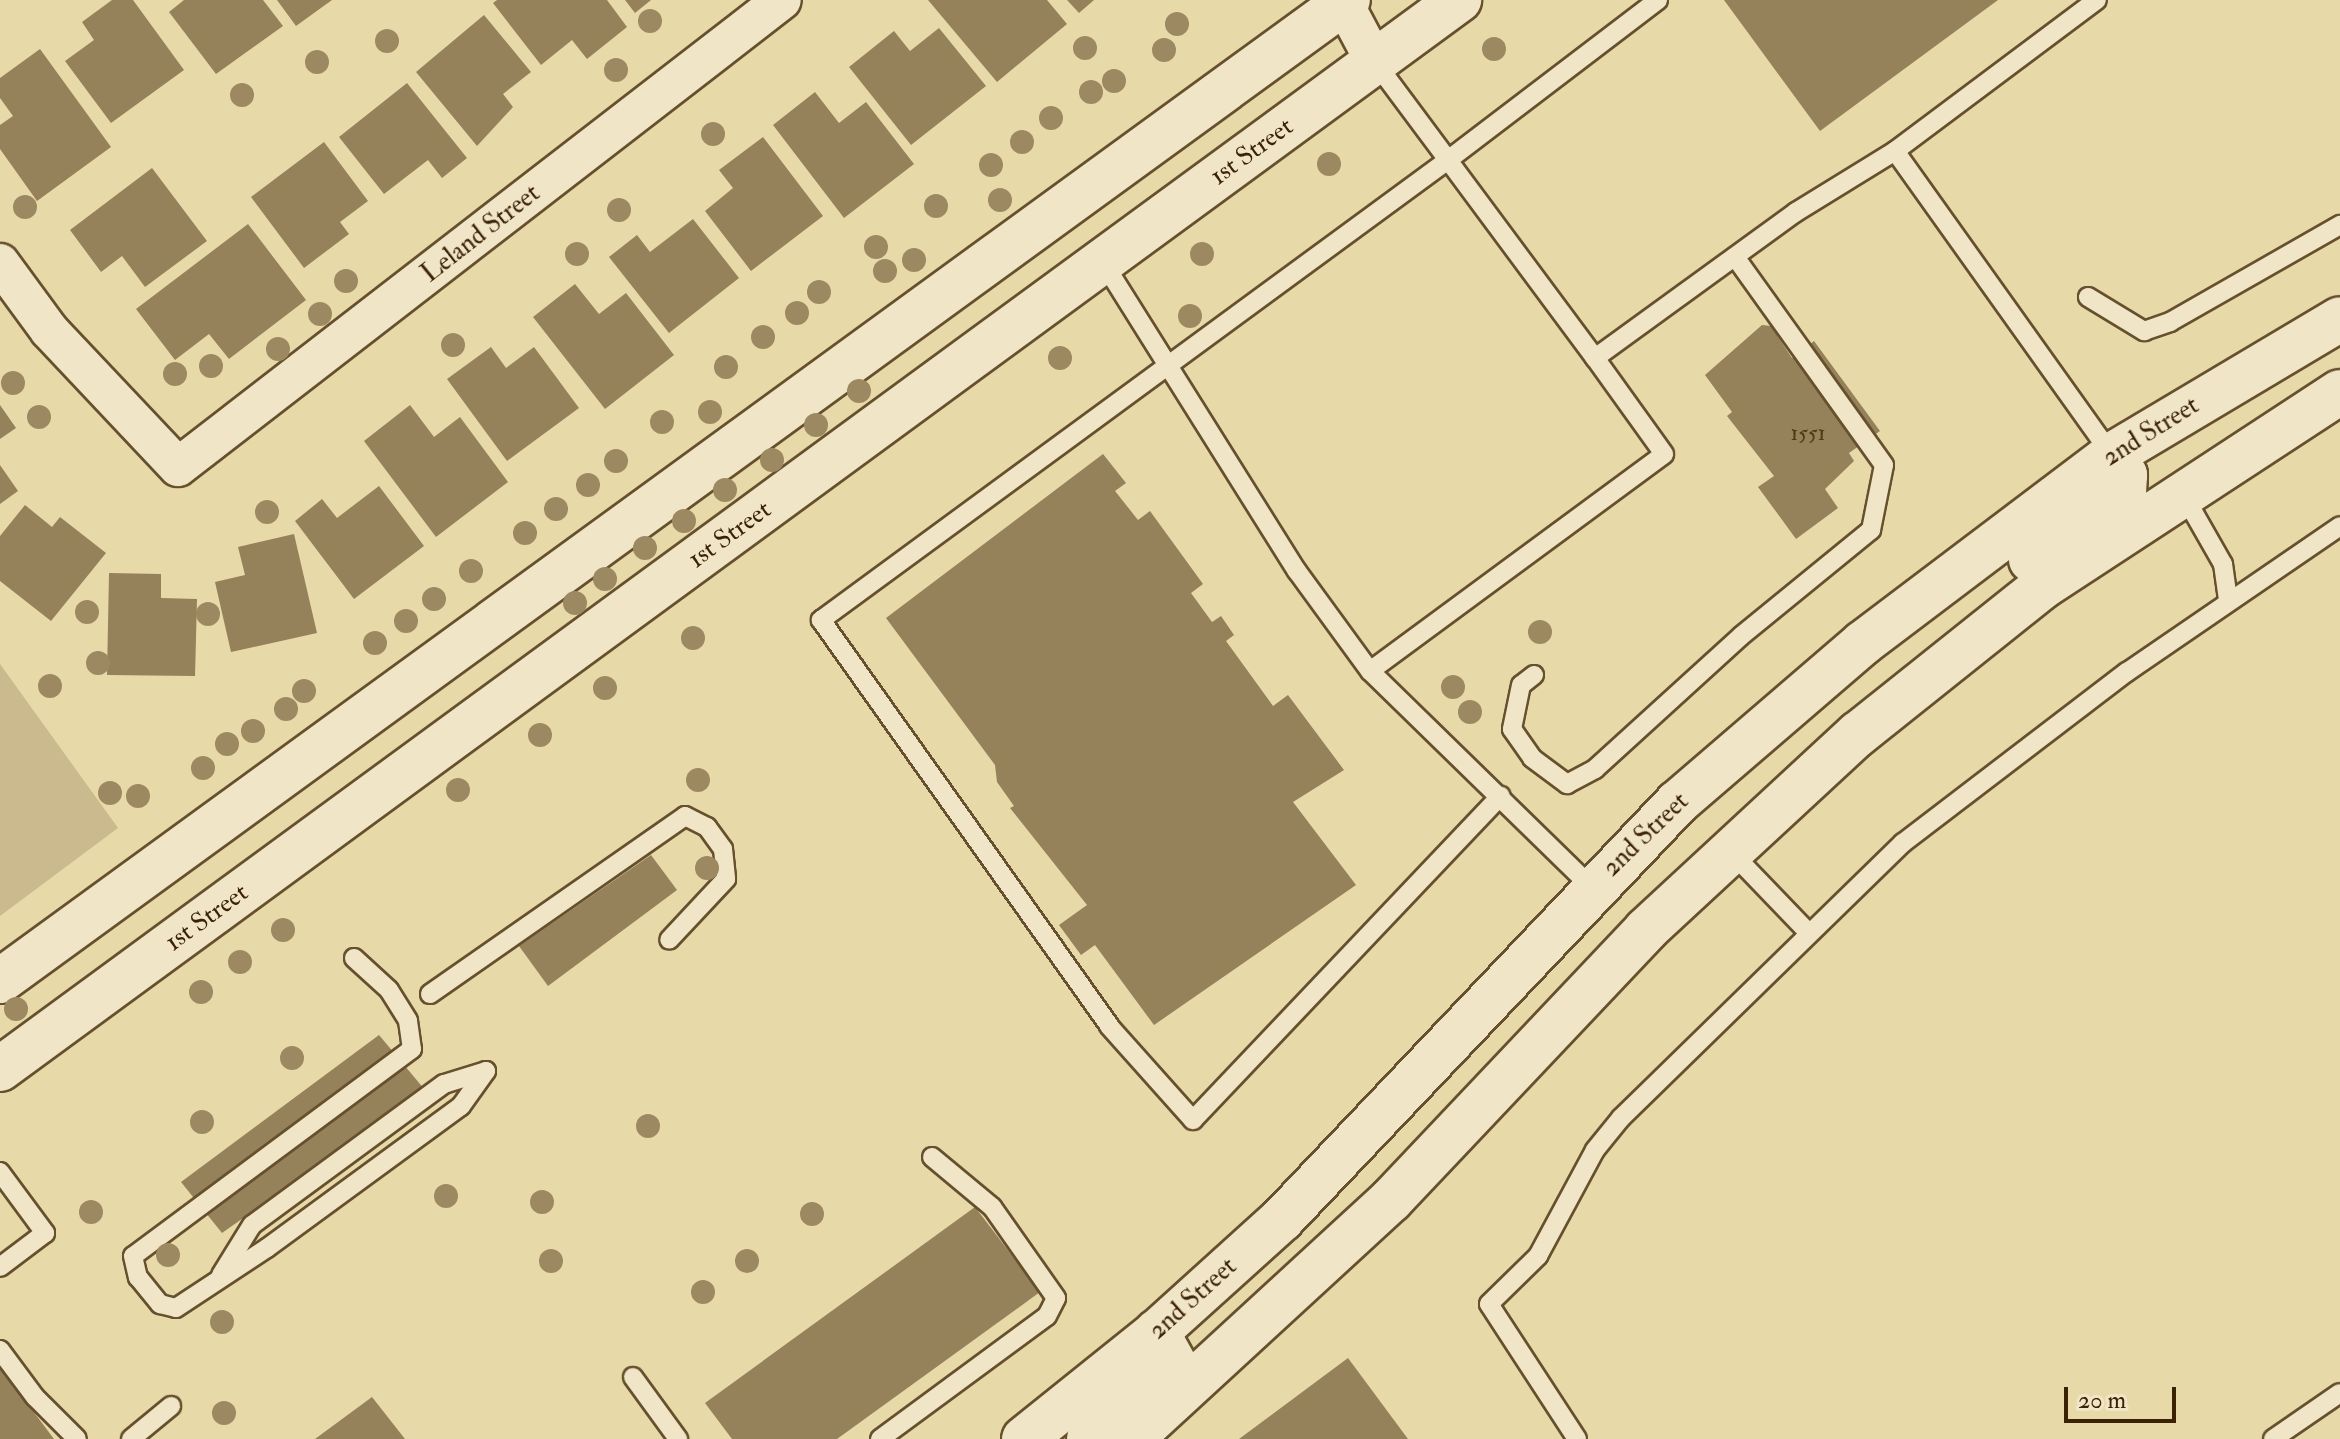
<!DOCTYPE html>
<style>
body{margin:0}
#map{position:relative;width:2340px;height:1439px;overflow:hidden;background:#e8d9a9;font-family:"IM FELL Double Pica",serif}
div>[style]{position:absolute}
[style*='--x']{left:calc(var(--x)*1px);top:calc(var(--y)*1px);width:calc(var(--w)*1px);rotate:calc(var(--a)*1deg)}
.green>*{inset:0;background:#cbba8d}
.building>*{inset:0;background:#95815a}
.roads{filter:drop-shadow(2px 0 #66502d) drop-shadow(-2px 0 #66502d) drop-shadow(0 2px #66502d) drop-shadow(0 -2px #66502d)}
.lane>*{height:18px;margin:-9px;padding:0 9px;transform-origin:9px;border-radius:9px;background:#f0e6c7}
.street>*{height:38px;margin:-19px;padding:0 19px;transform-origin:19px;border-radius:19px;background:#f0e6c7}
.secondary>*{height:44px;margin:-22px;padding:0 22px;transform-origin:22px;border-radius:22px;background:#f0e6c7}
.trees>*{width:24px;height:24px;margin:-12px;border-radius:50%;background:#9d8961}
span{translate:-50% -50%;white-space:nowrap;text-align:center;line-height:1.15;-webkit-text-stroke:6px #f0e6c7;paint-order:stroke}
.number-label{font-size:22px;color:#523a1a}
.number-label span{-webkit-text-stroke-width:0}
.street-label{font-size:26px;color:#3b2204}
.scale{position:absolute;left:2064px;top:1387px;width:112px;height:36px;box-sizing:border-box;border:4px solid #3b2204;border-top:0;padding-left:10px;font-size:24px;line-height:28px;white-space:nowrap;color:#3b2204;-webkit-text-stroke:6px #f0e6c7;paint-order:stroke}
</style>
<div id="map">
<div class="green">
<div style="clip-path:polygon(0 664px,118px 828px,0 916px)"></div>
</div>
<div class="building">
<div style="clip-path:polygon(112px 0,133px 0,184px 70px,111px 123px,65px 61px,94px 40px,82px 22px)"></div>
<div style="clip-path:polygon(184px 0,263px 0,283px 26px,216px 74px,169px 12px)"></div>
<div style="clip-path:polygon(277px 0,332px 0,296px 26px)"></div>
<div style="clip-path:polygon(497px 0,607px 0,627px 27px,587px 59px,572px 40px,541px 65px,493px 3px)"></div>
<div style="clip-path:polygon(625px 0,651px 0,635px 13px)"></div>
<div style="clip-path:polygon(928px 0,1047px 0,1067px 24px,997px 82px)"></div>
<div style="clip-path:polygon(1067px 0,1094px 0,1079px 13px)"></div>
<div style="clip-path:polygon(1724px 0,1998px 0,1820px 131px)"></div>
<div style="clip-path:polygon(484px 15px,531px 72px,503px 94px,513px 107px,477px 146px,416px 72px)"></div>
<div style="clip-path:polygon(939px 28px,986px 86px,911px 145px,849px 67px,894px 31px,910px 51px)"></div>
<div style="clip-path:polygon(40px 49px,111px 147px,37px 201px,0 149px,0 125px,13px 116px,0 98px,0 78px)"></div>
<div style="clip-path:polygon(407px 83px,467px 158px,442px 178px,428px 160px,384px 194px,339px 137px)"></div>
<div style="clip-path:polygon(815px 92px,839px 123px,866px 102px,914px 164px,844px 218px,773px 125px)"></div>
<div style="clip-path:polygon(763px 137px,823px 216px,751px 271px,705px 211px,733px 188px,719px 170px)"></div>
<div style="clip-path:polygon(324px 142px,368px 201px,340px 222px,349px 234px,304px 268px,251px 197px)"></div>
<div style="clip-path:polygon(152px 168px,207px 241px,145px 287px,122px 256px,101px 272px,70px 230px)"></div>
<div style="clip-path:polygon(693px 219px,739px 278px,669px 333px,609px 257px,637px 235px,650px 252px)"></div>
<div style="clip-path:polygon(248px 224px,306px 300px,229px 359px,209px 334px,175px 360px,136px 309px)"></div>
<div style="clip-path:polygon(575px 284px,599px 314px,626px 293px,674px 355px,605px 409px,533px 317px)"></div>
<div style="clip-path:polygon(1762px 325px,1771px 326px,1792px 358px,1814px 341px,1880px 431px,1849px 453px,1854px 461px,1825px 489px,1838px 508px,1796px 539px,1758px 487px,1774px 476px,1727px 416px,1732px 412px,1705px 375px)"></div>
<div style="clip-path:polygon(491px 347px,506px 368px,534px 347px,579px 408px,507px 461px,447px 379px)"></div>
<div style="clip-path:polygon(0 405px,16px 428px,0 439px)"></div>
<div style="clip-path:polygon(410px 405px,434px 437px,460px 417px,508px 482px,436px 537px,364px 441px)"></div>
<div style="clip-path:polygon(1103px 454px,1126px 483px,1115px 491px,1138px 520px,1150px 511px,1203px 584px,1191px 593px,1212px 622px,1221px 616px,1234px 635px,1226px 641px,1273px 706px,1288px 695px,1344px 770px,1293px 802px,1356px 885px,1154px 1025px,1095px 945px,1081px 955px,1059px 925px,1087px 905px,1010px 808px,1014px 806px,997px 782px,995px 765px,886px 618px)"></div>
<div style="clip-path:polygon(0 465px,18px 491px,0 504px)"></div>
<div style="clip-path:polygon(379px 486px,424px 546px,354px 599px,295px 521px,322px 499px,337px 518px)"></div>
<div style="clip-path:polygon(25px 505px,52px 527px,60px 517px,106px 553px,51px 621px,0 581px,0 536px)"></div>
<div style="clip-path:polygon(294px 534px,317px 633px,231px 652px,215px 582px,245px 575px,238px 547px)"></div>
<div style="clip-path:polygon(109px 573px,161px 574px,161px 598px,197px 599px,195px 676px,107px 675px)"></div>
<div style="clip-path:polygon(651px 855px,677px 890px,548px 986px,519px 946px)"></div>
<div style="clip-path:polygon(379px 1035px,425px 1090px,222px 1233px,181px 1182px)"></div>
<div style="clip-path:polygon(975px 1207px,1040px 1292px,837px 1439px,732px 1439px,705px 1403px)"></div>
<div style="clip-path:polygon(1348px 1358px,1408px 1439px,1239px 1439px)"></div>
<div style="clip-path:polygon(0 1367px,54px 1439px,0 1439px)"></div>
<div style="clip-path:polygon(372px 1397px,405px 1439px,315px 1439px)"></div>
</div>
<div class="roads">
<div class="lane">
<div style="--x:1658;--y:0;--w:264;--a:142.7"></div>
<div style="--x:1448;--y:160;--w:247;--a:53.4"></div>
<div style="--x:1595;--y:358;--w:248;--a:-36"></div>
<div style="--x:1796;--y:212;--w:116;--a:-31.6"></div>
<div style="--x:1895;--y:151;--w:252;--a:-36.8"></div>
<div style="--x:1375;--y:62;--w:122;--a:53.3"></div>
<div style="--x:1448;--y:160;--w:778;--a:143.73"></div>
<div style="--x:821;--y:620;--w:498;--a:54.6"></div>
<div style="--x:1109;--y:1026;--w:126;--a:48.2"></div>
<div style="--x:1193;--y:1120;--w:447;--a:-46.5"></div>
<div style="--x:1895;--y:151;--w:374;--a:54.5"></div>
<div style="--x:1103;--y:262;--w:365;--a:57.9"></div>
<div style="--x:1297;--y:571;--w:124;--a:53.9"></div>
<div style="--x:1370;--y:671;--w:310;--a:44.3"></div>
<div style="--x:2088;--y:297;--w:66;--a:31.3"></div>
<div style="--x:2144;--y:331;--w:28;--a:-19"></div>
<div style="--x:2170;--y:322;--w:196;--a:-29.7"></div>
<div style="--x:2183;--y:494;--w:81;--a:60.3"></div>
<div style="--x:2223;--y:564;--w:36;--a:82"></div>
<div style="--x:1370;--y:671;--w:365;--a:-36.4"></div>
<div style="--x:1664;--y:454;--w:118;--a:-125.7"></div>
<div style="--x:1534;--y:675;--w:16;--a:142"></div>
<div style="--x:1521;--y:685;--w:45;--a:101.6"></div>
<div style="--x:1512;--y:729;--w:35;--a:55"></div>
<div style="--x:1532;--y:758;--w:44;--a:36.6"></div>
<div style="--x:1567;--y:784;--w:32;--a:-28"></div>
<div style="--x:1595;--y:769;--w:197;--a:-42.3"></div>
<div style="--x:1741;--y:636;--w:168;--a:-39.2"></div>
<div style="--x:1871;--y:530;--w:66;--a:-78.7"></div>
<div style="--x:1884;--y:465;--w:256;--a:-125.6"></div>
<div style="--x:1730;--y:851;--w:112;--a:46.1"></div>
<div style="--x:354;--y:958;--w:47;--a:42.4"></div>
<div style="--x:389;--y:990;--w:36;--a:58"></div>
<div style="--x:408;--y:1021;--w:28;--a:82"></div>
<div style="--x:412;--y:1049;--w:347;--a:143.4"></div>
<div style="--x:133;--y:1256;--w:22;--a:77"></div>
<div style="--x:138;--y:1277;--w:35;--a:51"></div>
<div style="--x:160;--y:1304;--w:16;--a:14"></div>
<div style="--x:176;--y:1308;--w:109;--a:-33.4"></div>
<div style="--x:267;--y:1248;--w:240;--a:-36.2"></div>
<div style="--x:461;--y:1106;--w:43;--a:-54.5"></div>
<div style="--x:430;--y:994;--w:311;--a:-34.9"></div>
<div style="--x:685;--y:816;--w:25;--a:27"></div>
<div style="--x:707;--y:827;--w:27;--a:54"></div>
<div style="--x:723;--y:849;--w:30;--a:84"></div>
<div style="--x:726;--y:879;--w:83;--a:133.1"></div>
<div style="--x:0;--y:1172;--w:76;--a:53.6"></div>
<div style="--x:45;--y:1233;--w:56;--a:142.9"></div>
<div style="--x:221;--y:1275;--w:59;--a:-58.2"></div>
<div style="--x:252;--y:1225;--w:238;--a:-36.3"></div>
<div style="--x:444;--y:1084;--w:44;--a:-17.2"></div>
<div style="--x:0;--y:1350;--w:59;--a:53.3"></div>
<div style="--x:35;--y:1397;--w:59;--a:45"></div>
<div style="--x:633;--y:1377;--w:77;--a:54"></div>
<div style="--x:131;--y:1439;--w:52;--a:-39.5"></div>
<div style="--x:880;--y:1439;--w:207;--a:-36.4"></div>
<div style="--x:1047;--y:1316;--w:20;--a:-63"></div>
<div style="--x:1056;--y:1298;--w:111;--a:-125.1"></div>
<div style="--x:992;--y:1207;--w:78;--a:-140.2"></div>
<div style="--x:1577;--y:1439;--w:161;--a:-123.1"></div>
<div style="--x:1489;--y:1304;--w:69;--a:-44.4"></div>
<div style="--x:1538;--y:1256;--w:120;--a:-61.7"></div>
<div style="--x:1595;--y:1150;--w:41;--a:-50.9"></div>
<div style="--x:1621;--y:1118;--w:394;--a:-44.3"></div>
<div style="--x:1903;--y:843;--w:282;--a:-37.4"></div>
<div style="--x:2127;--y:672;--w:258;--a:-34.4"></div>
<div style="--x:2273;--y:1439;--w:81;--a:-34.5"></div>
</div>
<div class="street">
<div style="--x:1342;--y:0;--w:70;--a:62"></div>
<div style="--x:0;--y:263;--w:83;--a:53.8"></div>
<div style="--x:49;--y:330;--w:188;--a:46.7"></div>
<div style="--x:178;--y:467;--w:763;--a:-37.71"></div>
</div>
<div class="secondary">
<div style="--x:2031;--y:560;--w:116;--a:-36.6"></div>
<div style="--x:2124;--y:491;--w:16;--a:-86"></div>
<div style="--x:2125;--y:475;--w:24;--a:-123"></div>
<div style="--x:0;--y:981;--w:1667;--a:-36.05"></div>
<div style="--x:0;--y:1069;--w:1809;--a:-36.23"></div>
<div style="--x:1024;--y:1439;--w:171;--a:-38.8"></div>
<div style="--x:1157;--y:1332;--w:169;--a:-42.1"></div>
<div style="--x:1282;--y:1219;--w:574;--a:-46.48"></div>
<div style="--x:1677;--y:803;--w:245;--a:-40.7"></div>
<div style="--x:1863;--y:643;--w:312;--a:-37.1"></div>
<div style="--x:2112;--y:455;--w:265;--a:-30.8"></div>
<div style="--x:1089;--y:1439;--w:113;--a:-40.7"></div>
<div style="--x:1175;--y:1365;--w:38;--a:-119"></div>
<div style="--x:1131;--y:1439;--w:353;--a:-42.6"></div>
<div style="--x:1391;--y:1200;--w:371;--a:-46.6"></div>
<div style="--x:1646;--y:930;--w:289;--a:-42.8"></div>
<div style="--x:1858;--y:734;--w:236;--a:-38.6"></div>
<div style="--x:2042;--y:587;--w:356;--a:-33.2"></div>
</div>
</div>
<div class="trees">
<div style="left:650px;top:21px"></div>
<div style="left:1177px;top:24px"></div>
<div style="left:387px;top:41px"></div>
<div style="left:1085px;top:48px"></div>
<div style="left:1494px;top:49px"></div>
<div style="left:1164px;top:50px"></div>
<div style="left:317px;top:62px"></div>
<div style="left:616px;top:70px"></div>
<div style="left:1114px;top:81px"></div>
<div style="left:1091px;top:92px"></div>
<div style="left:242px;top:95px"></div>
<div style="left:1051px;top:118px"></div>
<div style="left:713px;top:134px"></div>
<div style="left:1022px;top:142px"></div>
<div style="left:1329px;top:164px"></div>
<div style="left:991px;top:165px"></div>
<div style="left:1000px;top:200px"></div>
<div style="left:936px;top:206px"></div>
<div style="left:25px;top:207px"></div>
<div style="left:619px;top:210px"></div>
<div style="left:876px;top:247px"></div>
<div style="left:577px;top:254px"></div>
<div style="left:1202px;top:254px"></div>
<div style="left:914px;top:260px"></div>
<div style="left:885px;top:271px"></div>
<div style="left:346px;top:281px"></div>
<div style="left:819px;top:292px"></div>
<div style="left:797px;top:313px"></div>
<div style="left:320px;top:314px"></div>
<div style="left:1190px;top:316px"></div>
<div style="left:763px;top:337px"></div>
<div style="left:453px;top:345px"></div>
<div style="left:278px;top:349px"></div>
<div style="left:1060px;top:358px"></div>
<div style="left:211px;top:366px"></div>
<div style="left:726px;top:367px"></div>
<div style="left:175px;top:374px"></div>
<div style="left:13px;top:383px"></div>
<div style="left:859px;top:391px"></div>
<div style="left:710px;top:412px"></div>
<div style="left:39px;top:417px"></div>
<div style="left:662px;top:422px"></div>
<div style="left:816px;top:425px"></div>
<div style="left:772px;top:460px"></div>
<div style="left:616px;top:461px"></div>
<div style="left:588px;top:485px"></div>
<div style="left:725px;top:490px"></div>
<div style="left:556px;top:509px"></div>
<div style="left:267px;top:512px"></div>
<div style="left:684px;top:521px"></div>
<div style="left:525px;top:533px"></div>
<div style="left:645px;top:548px"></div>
<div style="left:471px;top:571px"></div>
<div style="left:605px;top:579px"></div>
<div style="left:434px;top:599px"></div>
<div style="left:575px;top:603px"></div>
<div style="left:87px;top:612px"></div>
<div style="left:208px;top:614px"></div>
<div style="left:406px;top:621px"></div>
<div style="left:1540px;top:632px"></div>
<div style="left:693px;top:638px"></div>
<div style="left:375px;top:643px"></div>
<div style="left:98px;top:663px"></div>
<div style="left:50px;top:686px"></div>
<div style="left:1453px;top:687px"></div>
<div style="left:605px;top:688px"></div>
<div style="left:304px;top:691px"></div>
<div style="left:286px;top:709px"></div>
<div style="left:1470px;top:712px"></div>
<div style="left:253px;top:731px"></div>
<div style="left:540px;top:735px"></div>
<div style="left:227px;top:744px"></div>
<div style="left:203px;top:768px"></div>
<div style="left:698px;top:780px"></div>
<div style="left:458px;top:790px"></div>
<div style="left:110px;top:793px"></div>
<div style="left:138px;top:796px"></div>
<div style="left:707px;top:868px"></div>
<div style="left:283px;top:930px"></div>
<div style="left:240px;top:962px"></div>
<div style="left:201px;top:992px"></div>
<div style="left:16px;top:1009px"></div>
<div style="left:292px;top:1058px"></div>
<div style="left:202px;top:1122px"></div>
<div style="left:648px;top:1126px"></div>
<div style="left:446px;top:1196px"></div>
<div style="left:542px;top:1202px"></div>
<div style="left:91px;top:1212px"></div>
<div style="left:812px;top:1214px"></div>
<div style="left:168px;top:1255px"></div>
<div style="left:551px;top:1261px"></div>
<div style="left:747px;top:1261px"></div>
<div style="left:703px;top:1292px"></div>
<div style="left:222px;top:1322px"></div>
<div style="left:224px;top:1413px"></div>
</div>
<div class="number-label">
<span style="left:1808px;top:434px">1551</span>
</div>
<div class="street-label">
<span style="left:1252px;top:152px;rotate:-36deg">1st Street</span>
<span style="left:481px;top:234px;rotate:-38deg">Leland Street</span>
<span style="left:2151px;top:432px;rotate:-32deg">2nd Street</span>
<span style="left:730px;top:535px;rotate:-36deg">1st Street</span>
<span style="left:1646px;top:835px;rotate:-44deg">2nd Street</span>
<span style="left:207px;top:918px;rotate:-36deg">1st Street</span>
<span style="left:1193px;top:1299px;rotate:-42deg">2nd Street</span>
</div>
<div class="scale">20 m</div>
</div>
